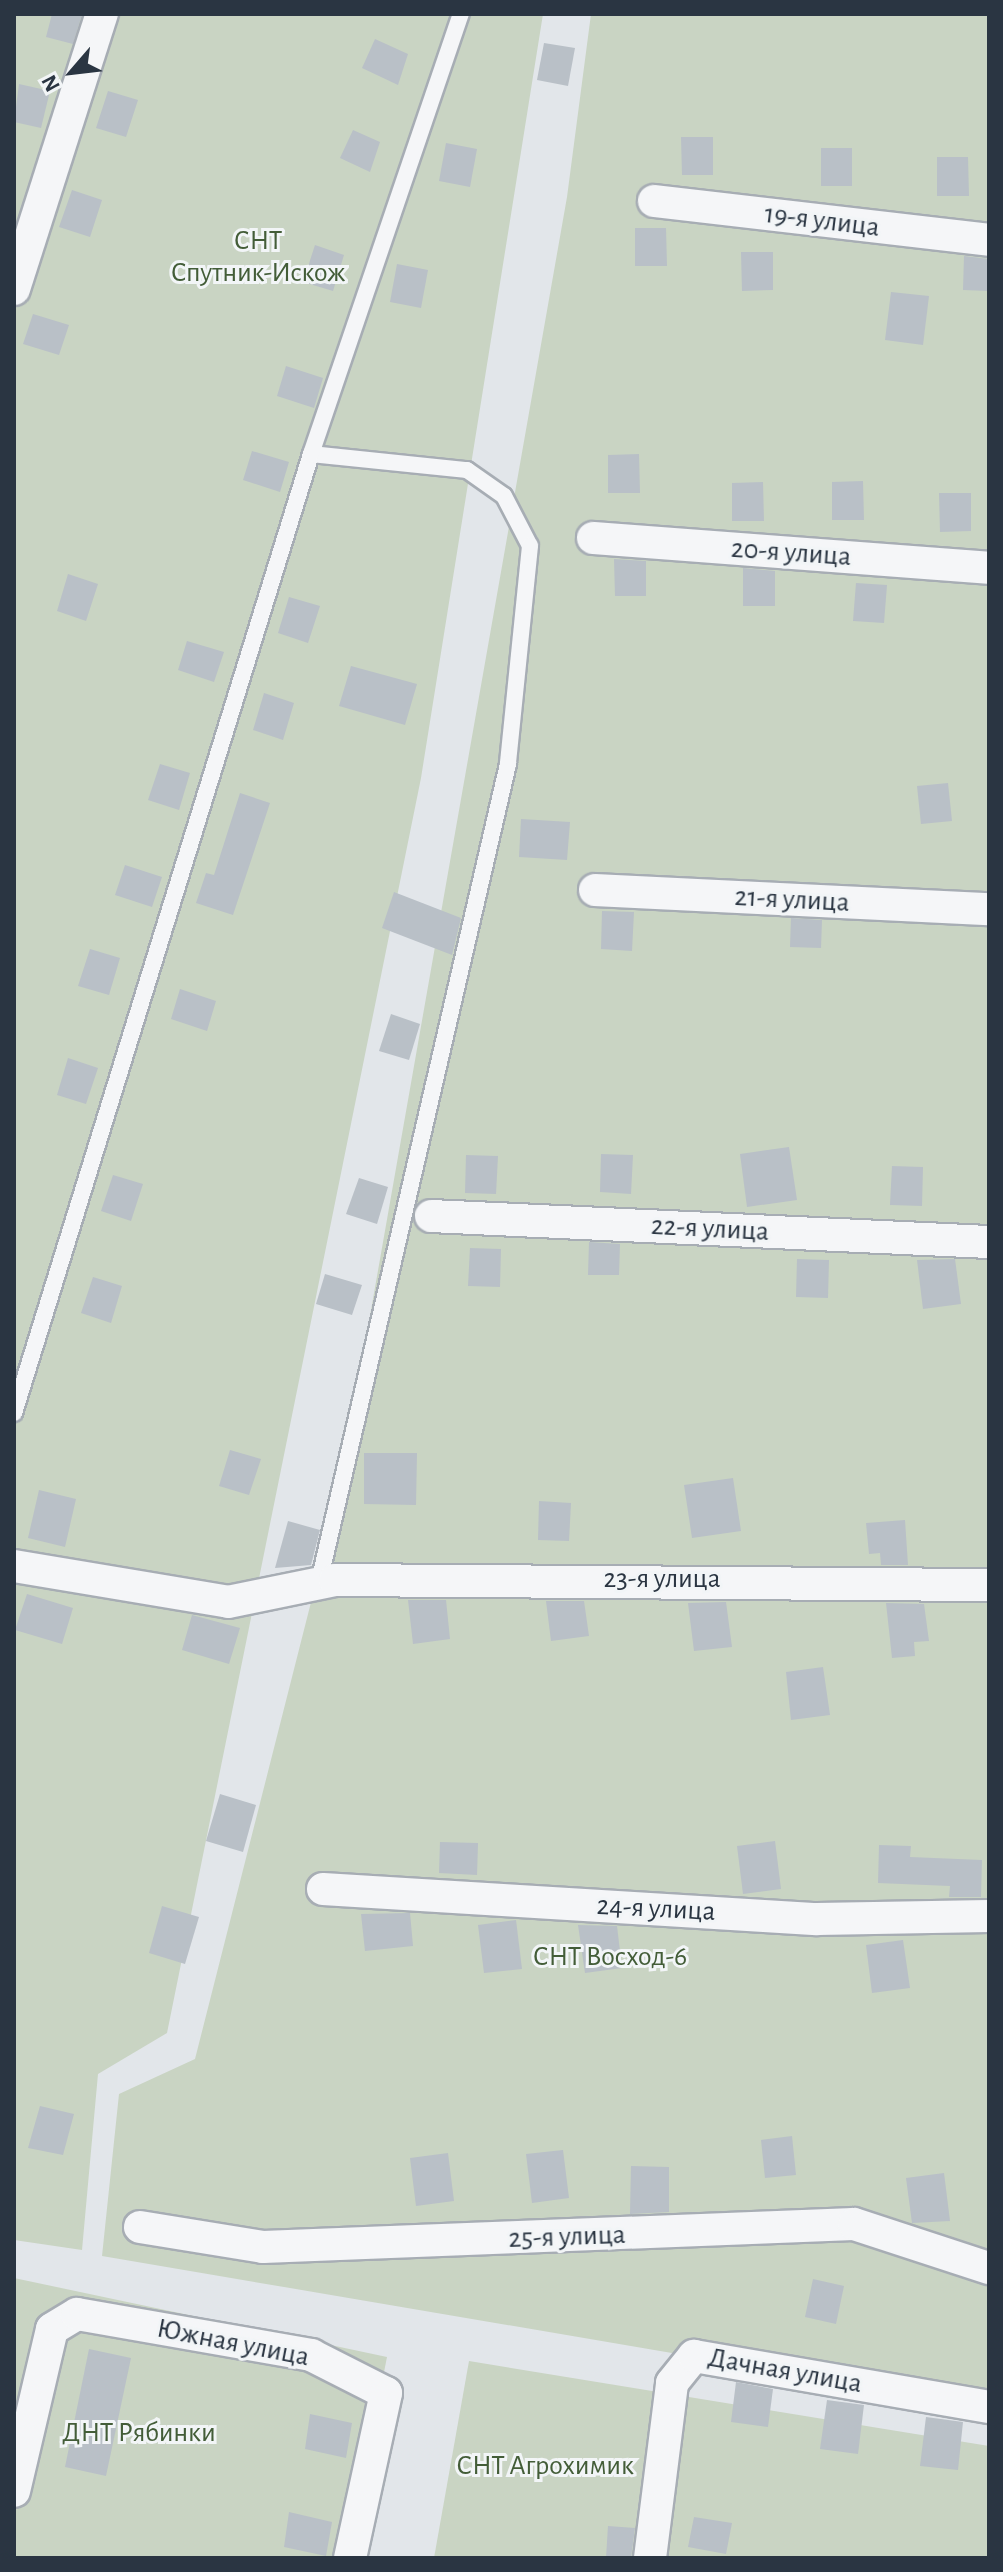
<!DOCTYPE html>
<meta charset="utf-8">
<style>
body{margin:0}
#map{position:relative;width:1003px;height:2572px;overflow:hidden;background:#e2e6ea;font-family:"Alegreya Sans",sans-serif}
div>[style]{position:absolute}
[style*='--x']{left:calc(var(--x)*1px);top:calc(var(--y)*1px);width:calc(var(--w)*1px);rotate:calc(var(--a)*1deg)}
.green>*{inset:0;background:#c9d4c3}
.building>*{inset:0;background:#b9c0c7}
.roads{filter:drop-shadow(2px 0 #a7adb4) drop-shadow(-2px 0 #a7adb4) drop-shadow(0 2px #a7adb4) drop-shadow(0 -2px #a7adb4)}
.lane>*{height:16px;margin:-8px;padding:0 8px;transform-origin:8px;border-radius:8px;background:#f5f6f8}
.street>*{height:32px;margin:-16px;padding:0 16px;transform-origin:16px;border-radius:16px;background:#f5f6f8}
span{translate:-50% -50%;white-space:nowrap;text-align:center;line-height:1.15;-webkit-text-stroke:6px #f2f5f7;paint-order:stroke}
.street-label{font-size:28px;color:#2a3542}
.park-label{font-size:28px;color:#435d38}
.frame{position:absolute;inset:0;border:16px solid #2a3542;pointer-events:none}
.north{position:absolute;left:32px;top:32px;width:80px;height:80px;-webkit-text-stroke:6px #f2f5f7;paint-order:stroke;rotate:242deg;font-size:22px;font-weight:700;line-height:32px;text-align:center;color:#2a3542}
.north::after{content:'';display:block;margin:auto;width:28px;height:36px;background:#2a3542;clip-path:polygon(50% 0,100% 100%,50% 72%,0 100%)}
</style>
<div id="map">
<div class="green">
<div style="clip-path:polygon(14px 14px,543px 14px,421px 778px,167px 2033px,98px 2074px,82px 2250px,14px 2240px)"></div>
<div style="clip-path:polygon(591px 14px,989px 14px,989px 2407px,102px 2256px,119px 2094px,195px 2059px,339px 1492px,567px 197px)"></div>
<div style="clip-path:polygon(14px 2278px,387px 2357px,347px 2558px,14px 2558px)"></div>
<div style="clip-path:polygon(469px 2361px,989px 2446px,989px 2558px,434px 2558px)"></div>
</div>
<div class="building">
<div style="clip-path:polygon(52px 14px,82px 14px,73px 44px,46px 37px)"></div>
<div style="clip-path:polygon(375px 39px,408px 54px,398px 85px,362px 68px)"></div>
<div style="clip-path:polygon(544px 43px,575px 48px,568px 86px,537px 80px)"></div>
<div style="clip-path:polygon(19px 84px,50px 91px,41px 128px,14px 122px)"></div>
<div style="clip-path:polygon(108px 91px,138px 100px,126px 137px,96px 128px)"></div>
<div style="clip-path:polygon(353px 130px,380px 142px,370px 172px,340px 158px)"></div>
<div style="clip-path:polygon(681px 137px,713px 137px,713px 175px,682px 175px)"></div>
<div style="clip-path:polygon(446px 143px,477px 149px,470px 187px,439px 181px)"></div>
<div style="clip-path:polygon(821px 148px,852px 148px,852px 186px,821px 186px)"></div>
<div style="clip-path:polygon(937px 157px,968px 157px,969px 196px,937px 196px)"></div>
<div style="clip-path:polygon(72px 190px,102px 200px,90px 237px,59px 227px)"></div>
<div style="clip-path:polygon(635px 228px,666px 228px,667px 266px,635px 266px)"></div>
<div style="clip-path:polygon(315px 245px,344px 255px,333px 291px,303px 282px)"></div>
<div style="clip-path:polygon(741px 252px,773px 252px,773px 290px,742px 291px)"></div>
<div style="clip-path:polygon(964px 256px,989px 259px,989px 291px,963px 290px)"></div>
<div style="clip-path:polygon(397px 264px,428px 270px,421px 308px,390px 302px)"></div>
<div style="clip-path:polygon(891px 292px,929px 296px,923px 345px,885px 340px)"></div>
<div style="clip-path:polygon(33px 314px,69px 325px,59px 355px,23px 344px)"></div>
<div style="clip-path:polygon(286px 366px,323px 378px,314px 408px,277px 396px)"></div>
<div style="clip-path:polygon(252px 451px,289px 462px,280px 492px,243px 480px)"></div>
<div style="clip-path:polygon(639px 454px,640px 493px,608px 493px,608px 455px)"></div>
<div style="clip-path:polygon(863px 481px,864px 520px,832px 520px,832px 482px)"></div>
<div style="clip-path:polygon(763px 482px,764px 521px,732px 521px,732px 483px)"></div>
<div style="clip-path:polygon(939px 493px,971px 493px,971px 531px,940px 532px)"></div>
<div style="clip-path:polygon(614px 559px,646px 561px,646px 596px,615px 596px)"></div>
<div style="clip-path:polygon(743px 568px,775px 571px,775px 606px,743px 606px)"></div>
<div style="clip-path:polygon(68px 574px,98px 584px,86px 621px,57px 611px)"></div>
<div style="clip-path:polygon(856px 583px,887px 585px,884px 623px,853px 621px)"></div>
<div style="clip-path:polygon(289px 597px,320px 606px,308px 643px,278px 633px)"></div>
<div style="clip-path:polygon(187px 641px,224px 652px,214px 682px,178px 670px)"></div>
<div style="clip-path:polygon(351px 666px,417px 684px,405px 725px,339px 706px)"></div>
<div style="clip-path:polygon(264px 693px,294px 703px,283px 740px,253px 730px)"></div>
<div style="clip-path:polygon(160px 764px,190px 773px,179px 810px,148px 800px)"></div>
<div style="clip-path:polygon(948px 783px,952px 821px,921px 824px,917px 786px)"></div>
<div style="clip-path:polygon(240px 793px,270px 803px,233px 915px,196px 903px,206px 873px,214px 875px)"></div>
<div style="clip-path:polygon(521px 819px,570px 822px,567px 860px,519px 857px)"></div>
<div style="clip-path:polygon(125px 865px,162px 877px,152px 907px,115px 895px)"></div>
<div style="clip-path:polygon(394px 892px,461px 918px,452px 955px,382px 928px)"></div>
<div style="clip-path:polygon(602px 911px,634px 912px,632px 951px,601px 949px)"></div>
<div style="clip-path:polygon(791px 918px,822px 920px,821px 948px,790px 947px)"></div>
<div style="clip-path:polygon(90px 949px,120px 958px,109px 995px,78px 986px)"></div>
<div style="clip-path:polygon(180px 989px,216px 1001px,207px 1031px,171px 1019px)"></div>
<div style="clip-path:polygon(391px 1014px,420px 1024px,409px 1060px,379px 1051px)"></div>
<div style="clip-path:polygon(68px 1058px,98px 1068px,86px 1104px,57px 1095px)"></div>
<div style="clip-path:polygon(789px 1147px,797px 1200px,747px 1207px,740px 1154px)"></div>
<div style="clip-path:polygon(601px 1154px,633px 1155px,631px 1194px,600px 1192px)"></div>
<div style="clip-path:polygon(466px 1155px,498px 1156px,496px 1194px,465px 1193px)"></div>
<div style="clip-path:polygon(892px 1166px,923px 1167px,922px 1206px,890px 1205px)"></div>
<div style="clip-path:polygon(113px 1175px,143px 1184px,131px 1221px,101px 1211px)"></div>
<div style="clip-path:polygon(359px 1178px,388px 1187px,377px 1224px,346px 1214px)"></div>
<div style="clip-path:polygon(589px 1242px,620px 1244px,619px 1275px,588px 1275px)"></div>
<div style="clip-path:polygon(470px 1248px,501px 1249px,500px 1287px,468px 1286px)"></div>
<div style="clip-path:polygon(797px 1259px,829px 1260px,828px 1298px,796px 1297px)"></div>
<div style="clip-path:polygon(955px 1259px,961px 1304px,923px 1309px,917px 1260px)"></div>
<div style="clip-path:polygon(325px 1274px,362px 1285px,352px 1315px,316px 1304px)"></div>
<div style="clip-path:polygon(93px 1277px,122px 1286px,111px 1323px,81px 1313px)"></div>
<div style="clip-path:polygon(230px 1450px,261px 1459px,249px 1495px,219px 1486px)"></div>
<div style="clip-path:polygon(364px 1453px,417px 1453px,416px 1505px,364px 1504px)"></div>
<div style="clip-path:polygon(733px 1478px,741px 1531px,692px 1538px,684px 1485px)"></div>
<div style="clip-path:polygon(39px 1490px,76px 1499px,65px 1547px,28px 1538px)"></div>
<div style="clip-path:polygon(539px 1501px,571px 1503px,569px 1541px,538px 1540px)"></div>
<div style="clip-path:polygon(905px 1520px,908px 1565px,881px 1565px,880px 1553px,869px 1554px,866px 1523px)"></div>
<div style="clip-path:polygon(288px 1521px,320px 1530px,311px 1565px,275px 1568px)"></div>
<div style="clip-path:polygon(27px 1594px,73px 1608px,62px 1644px,15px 1630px)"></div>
<div style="clip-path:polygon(408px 1600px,446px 1600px,450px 1639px,413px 1644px)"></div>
<div style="clip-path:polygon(546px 1601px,584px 1601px,589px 1636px,551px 1641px)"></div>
<div style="clip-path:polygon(726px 1602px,732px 1647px,694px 1651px,688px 1603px)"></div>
<div style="clip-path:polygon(886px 1603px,924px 1604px,929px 1641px,914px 1642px,915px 1656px,892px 1658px)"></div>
<div style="clip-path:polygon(192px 1615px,240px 1628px,229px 1664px,182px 1650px)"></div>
<div style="clip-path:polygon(823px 1667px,830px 1715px,791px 1720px,786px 1672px)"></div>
<div style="clip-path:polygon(220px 1794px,256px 1805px,243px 1852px,206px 1841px)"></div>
<div style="clip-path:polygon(775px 1841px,781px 1889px,743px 1894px,737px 1846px)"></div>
<div style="clip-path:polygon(440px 1842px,478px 1843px,477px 1875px,439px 1873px)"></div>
<div style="clip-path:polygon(879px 1845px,911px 1846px,910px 1857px,982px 1860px,981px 1897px,949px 1897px,950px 1886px,878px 1883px)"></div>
<div style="clip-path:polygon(162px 1906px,199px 1917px,185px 1964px,149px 1953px)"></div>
<div style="clip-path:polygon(410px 1913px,413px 1946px,365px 1951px,361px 1914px)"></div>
<div style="clip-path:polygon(516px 1920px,522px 1969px,484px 1973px,478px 1925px)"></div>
<div style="clip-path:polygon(578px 1925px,617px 1926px,622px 1968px,585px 1973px)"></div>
<div style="clip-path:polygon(903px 1940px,910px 1988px,872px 1993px,866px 1945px)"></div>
<div style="clip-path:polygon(40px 2106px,74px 2114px,63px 2155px,28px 2148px)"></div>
<div style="clip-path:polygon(792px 2136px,796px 2175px,765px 2178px,761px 2140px)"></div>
<div style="clip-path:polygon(563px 2150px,569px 2198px,532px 2203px,526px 2154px)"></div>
<div style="clip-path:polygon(448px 2153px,454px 2201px,416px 2206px,410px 2158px)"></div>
<div style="clip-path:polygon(631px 2166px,669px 2167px,669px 2212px,630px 2214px)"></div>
<div style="clip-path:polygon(944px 2173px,950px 2221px,912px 2223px,906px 2178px)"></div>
<div style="clip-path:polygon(813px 2279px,844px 2286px,836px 2324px,805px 2317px)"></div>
<div style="clip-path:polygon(89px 2349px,131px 2358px,106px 2476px,65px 2467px)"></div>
<div style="clip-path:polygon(736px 2382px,773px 2389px,768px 2427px,731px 2422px)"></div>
<div style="clip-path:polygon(827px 2400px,864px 2405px,858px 2454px,820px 2449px)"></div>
<div style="clip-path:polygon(310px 2414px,352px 2423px,346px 2458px,305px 2449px)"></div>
<div style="clip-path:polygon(926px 2417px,963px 2422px,958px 2470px,920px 2466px)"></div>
<div style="clip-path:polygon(289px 2512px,332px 2522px,326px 2556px,284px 2547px)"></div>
<div style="clip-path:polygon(694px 2517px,732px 2523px,726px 2554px,688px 2547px)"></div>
<div style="clip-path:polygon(608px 2526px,635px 2528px,631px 2558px,606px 2558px)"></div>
</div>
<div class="roads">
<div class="lane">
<div style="--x:311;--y:454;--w:157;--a:5.9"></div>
<div style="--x:467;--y:470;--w:45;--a:35.1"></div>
<div style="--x:504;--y:496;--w:56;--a:62.5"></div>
<div style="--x:530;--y:546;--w:219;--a:95.8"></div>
<div style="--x:508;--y:764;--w:844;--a:103.01"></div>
<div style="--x:14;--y:1413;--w:1004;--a:-72.79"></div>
<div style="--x:311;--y:454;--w:465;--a:-71.2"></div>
</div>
<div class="street">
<div style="--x:654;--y:201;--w:337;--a:6.6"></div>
<div style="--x:14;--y:289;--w:289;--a:-72.3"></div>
<div style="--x:593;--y:538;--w:397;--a:4.3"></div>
<div style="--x:595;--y:890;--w:394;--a:2.8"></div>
<div style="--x:431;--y:1216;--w:559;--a:2.67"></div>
<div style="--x:14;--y:1566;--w:217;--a:9.5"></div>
<div style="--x:228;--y:1602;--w:109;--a:-11.6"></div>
<div style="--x:335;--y:1580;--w:654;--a:0.44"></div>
<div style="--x:323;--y:1889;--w:495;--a:3.5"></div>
<div style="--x:817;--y:1919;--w:172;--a:-1"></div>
<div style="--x:140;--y:2227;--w:125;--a:9.2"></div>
<div style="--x:263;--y:2247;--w:591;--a:-2.23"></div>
<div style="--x:854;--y:2224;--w:142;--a:18.1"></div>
<div style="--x:14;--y:2491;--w:166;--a:-76.8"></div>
<div style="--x:52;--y:2329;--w:29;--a:-31"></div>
<div style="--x:77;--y:2314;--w:238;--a:9.9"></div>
<div style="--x:311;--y:2355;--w:84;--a:26.9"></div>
<div style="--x:386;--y:2393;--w:169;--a:102.3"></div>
<div style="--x:650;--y:2558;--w:176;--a:-82.8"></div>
<div style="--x:672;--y:2383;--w:35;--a:-51"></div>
<div style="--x:694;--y:2356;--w:299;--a:9.8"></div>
</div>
</div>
<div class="street-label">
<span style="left:822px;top:221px;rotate:7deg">19-я улица</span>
<span style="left:791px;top:553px;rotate:4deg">20-я улица</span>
<span style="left:792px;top:900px;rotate:3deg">21-я улица</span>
<span style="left:710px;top:1229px;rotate:3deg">22-я улица</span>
<span style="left:662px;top:1579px">23-я улица</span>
<span style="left:656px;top:1909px;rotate:3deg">24-я улица</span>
<span style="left:567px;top:2237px;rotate:-2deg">25-я улица</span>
<span style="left:233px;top:2343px;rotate:11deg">Южная улица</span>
<span style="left:785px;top:2371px;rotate:10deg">Дачная улица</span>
</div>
<div class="park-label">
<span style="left:258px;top:257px">СНТ<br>Спутник-Искож</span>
<span style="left:610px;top:1957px">СНТ Восход-6</span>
<span style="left:139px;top:2433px">ДНТ Рябинки</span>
<span style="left:545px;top:2466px">СНТ Агрохимик</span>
</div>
<div class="frame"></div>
<div class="north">N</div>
</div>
